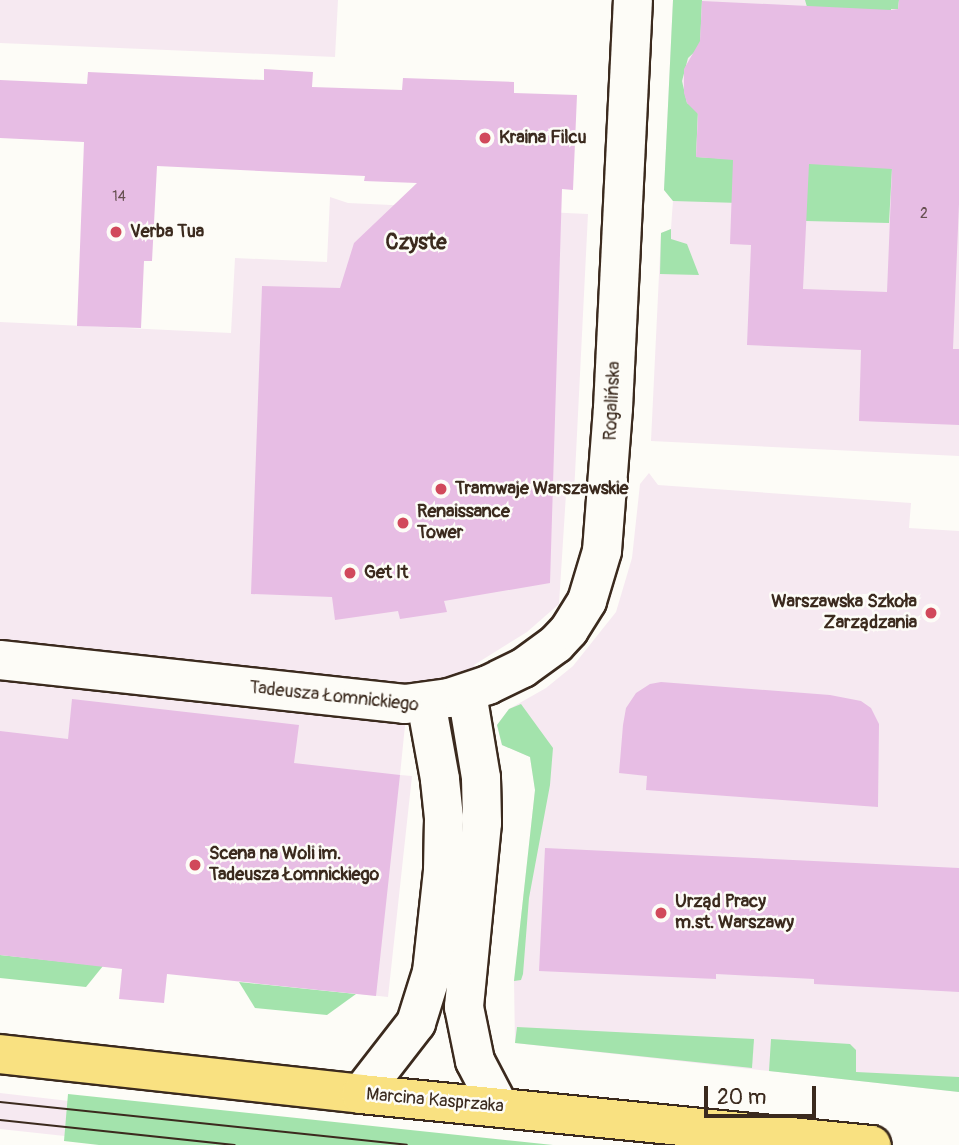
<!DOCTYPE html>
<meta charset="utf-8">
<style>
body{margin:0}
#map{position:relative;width:959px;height:1145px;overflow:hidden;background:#fdfcf7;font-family:Pangolin,sans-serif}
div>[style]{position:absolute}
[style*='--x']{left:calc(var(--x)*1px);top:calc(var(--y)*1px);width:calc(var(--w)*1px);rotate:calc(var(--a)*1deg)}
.built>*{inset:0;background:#f6e9f1}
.green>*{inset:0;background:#a3e3ac}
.building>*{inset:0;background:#e7bde4}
.roads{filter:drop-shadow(2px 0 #3b2a1e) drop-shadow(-2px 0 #3b2a1e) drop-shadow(0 2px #3b2a1e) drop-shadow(0 -2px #3b2a1e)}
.minor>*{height:38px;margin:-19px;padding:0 19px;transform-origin:19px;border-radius:19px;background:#fdfcf7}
.major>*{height:38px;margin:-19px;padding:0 19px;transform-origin:19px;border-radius:19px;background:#f9e181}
.tram>*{height:2px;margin:-1px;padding:0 1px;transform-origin:1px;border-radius:1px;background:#3b2a1e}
.dots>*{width:19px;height:19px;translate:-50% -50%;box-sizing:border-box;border:4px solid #fdfcf7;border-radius:50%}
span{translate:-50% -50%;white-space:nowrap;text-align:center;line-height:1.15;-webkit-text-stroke:5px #fdfcf7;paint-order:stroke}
.number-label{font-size:14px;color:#664f50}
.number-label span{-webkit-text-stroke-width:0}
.poi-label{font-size:18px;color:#3b2a1e;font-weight:700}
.left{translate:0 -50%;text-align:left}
.right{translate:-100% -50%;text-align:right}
.street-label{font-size:18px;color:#3b2a1e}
.quarter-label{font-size:21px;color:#3b2a1e;font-weight:700}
.scale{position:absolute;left:704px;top:1086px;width:112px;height:32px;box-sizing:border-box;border:4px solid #3b2a1e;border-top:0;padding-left:9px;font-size:21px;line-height:24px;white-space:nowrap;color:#3b2a1e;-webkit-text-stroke:5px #fdfcf7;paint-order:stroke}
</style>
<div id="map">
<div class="built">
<div style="clip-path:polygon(0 0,338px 0,335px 57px,0 43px)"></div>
<div style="clip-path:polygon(673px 0,959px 0,959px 456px,651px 441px,661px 233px,671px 229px,672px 214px,673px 201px,664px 190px)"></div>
<div style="clip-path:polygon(330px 197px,348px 203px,588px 214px,574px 494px,566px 494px,559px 604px,527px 632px,474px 665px,477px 670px,409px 686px,400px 775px,412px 776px,388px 997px,0 955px,0 322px,231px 333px,235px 258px,327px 262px)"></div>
<div style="clip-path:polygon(649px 473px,658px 485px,911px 503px,909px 528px,959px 531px,959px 1092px,515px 1043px,514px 981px,535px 790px,530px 757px,502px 745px,497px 725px,509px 709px,546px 688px,573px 666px,616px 612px,632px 558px,640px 484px)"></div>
<div style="clip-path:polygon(0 1093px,69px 1101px,148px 1145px,0 1129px)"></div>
</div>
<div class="green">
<div style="clip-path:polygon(673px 0,702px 0,700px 47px,688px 58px,682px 81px,687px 103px,698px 110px,696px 157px,892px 168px,889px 223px,806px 221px,806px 205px,673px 201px,664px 190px)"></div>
<div style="clip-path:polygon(805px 0,899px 0,898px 9px,891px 9px,891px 12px,807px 7px)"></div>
<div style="clip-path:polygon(671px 229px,671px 239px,687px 244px,699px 275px,660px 274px,661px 233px)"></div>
<div style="clip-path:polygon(521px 704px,553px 748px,550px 785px,529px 898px,523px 974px,521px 980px,514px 981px,535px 790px,530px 757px,502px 745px,497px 725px,509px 709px)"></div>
<div style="clip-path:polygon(0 955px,103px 966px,86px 987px,0 978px)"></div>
<div style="clip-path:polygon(239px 982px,356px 994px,327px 1015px,255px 1008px)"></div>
<div style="clip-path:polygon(517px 1027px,754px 1039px,752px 1068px,515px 1043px)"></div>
<div style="clip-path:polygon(771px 1039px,850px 1044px,856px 1050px,856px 1072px,959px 1077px,959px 1092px,769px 1071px)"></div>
<div style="clip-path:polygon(68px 1094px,230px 1111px,553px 1145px,99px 1145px,64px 1141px)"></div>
</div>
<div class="building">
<div style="clip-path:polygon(evenodd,899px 0,959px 0,959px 204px,953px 349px,959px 349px,959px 425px,859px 421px,861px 350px,747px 345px,751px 245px,730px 244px,733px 160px,696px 157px,698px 114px,687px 103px,684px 93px,684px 69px,700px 41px,702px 1px,891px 10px,898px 9px,899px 0,809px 164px,892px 169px,887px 292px,803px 289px,809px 164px)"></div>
<div style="clip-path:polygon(264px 69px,313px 72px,312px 87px,402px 90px,403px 78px,514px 82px,514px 93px,577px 95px,573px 190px,562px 189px,550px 583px,444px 601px,447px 612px,400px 619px,398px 611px,335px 620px,332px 597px,251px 594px,262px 286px,340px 288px,354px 243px,417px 183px,364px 181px,365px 176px,157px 166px,152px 261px,144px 261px,141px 328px,77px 326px,84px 142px,0 138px,0 80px,87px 84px,88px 72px,264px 80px)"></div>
<div style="clip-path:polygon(661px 682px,830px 695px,861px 701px,871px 708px,879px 724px,878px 807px,646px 790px,647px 776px,619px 773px,623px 725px,626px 708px,636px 693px,650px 684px)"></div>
<div style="clip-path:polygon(72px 699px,299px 725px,294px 763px,400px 775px,376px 996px,167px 974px,164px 1003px,119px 999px,122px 969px,0 955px,0 731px,68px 739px)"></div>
<div style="clip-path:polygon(545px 848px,959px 868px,959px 992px,814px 984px,814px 979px,716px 974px,716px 979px,539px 971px)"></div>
</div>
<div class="roads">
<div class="minor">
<div style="--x:0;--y:660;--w:407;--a:6.2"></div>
<div style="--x:405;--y:704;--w:44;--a:-7.8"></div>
<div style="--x:449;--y:698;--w:41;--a:-18.4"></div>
<div style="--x:488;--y:685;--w:39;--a:-26"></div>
<div style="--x:523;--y:668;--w:41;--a:-36"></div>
<div style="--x:556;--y:644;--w:19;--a:-47"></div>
<div style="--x:569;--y:630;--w:34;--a:-58"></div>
<div style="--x:587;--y:601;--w:52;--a:-73.3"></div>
<div style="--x:602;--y:551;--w:143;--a:-85.6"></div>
<div style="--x:613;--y:408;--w:408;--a:-87.2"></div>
<div style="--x:467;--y:693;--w:86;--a:80.6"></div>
<div style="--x:481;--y:778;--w:45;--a:88.7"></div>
<div style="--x:482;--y:823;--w:185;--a:95.6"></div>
<div style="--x:464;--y:1007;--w:55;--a:78.5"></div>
<div style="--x:475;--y:1061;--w:52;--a:62.4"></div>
<div style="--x:361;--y:1094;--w:90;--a:-52.2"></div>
<div style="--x:416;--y:1023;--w:53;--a:-72.6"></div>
<div style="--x:432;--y:972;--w:102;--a:-83.8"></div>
<div style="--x:443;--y:871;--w:53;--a:-88.9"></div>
<div style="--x:444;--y:818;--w:39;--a:-96"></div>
<div style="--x:440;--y:779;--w:78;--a:-100.3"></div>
</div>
<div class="major">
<div style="--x:0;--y:1054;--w:363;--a:6.3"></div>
<div style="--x:361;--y:1094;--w:513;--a:5.71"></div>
</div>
</div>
<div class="tram">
<div style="--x:0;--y:1102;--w:409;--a:6"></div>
<div style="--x:0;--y:1120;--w:236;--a:6.1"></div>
</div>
<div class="dots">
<div style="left:485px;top:138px;background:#d1495b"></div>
<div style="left:116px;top:232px;background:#d1495b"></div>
<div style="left:441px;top:489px;background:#d1495b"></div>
<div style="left:403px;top:523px;background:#d1495b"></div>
<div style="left:350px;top:573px;background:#d1495b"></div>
<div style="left:931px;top:613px;background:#d1495b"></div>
<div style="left:195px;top:865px;background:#d1495b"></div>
<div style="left:661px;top:913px;background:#d1495b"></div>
</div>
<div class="number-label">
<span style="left:119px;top:197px">14</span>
<span style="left:924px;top:214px">2</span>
</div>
<div class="poi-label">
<span class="left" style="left:499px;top:138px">Kraina Filcu</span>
<span class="left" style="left:130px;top:232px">Verba Tua</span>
<span class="left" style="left:455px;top:489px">Tramwaje Warszawskie</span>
<span class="left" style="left:417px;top:523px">Renaissance<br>Tower</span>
<span class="left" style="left:364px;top:573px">Get It</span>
<span class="right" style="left:917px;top:613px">Warszawska Szkoła<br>Zarządzania</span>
<span class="left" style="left:209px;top:865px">Scena na Woli im.<br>Tadeusza Łomnickiego</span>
<span class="left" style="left:675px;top:913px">Urząd Pracy<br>m.st. Warszawy</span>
</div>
<div class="street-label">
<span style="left:613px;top:401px;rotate:-87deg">Rogalińska</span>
<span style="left:334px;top:697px;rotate:6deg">Tadeusza Łomnickiego</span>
<span style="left:435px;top:1101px;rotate:5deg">Marcina Kasprzaka</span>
</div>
<div class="quarter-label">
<span style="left:416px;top:243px">Czyste</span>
</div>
<div class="scale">20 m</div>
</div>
